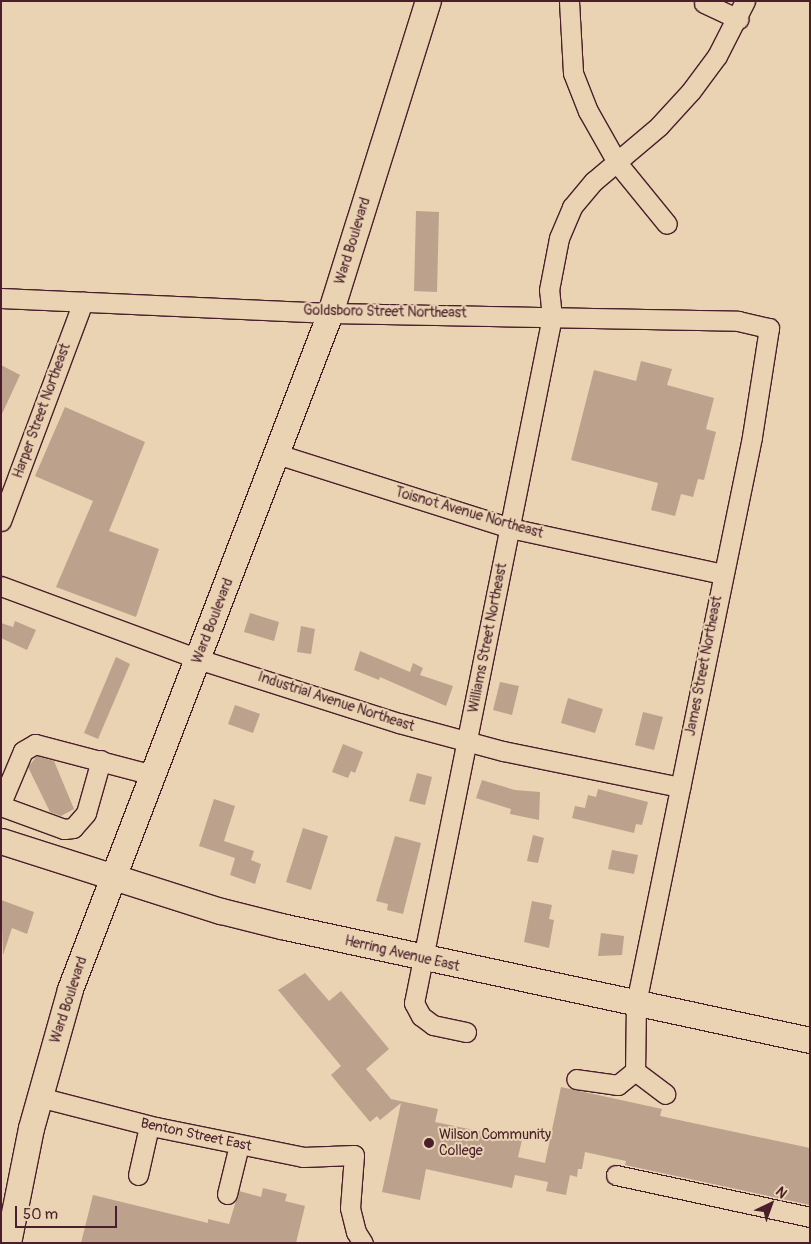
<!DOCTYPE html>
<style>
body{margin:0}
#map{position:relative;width:811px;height:1244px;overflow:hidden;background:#e9d3b2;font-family:Pangolin,sans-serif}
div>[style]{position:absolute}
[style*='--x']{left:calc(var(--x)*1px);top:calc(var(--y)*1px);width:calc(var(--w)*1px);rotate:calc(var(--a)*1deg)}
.building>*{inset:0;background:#bca18d}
.roads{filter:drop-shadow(1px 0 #4a1f2b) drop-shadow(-1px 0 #4a1f2b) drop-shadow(0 1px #4a1f2b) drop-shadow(0 -1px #4a1f2b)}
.minor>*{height:19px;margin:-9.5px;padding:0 9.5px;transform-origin:9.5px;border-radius:9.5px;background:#e9d3b2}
.major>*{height:25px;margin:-12.5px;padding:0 12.5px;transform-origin:12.5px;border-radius:12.5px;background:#e9d3b2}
.dots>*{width:14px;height:14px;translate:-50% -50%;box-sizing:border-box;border:2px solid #e9d3b2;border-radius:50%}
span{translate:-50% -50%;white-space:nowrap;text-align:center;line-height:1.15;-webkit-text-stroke:4px #e9d3b2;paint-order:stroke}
.street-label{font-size:14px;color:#4a1f2b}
.poi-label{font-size:14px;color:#4a1f2b}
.left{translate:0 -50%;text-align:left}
.frame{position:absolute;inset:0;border:2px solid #4a1f2b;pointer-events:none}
.north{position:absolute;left:746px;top:1179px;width:50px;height:50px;-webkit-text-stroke:4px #e9d3b2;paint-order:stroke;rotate:42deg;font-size:14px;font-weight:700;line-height:20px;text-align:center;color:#4a1f2b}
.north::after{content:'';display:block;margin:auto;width:18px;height:22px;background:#4a1f2b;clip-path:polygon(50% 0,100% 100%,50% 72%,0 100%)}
.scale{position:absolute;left:15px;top:1206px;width:102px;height:22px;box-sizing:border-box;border:2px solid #4a1f2b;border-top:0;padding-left:6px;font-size:15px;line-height:18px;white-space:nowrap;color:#4a1f2b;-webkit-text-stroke:4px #e9d3b2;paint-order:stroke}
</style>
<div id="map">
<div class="building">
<div style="clip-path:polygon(416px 211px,439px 212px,437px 292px,414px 291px)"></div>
<div style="clip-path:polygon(641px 361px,672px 369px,667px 385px,714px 398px,706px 429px,716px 432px,704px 480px,698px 479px,693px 497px,681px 494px,675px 516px,651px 510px,658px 483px,571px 460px,594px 370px,636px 381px)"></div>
<div style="clip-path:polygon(1px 365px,20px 375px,1px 416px)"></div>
<div style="clip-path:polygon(65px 407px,145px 442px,109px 531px,159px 549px,136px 617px,56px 587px,93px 501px,35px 476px)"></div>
<div style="clip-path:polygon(250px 613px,279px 622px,274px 641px,244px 632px)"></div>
<div style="clip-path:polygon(15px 621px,36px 630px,27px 650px,1px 638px,1px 623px,13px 627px)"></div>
<div style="clip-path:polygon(301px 626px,315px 629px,311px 654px,297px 652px)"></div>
<div style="clip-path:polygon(360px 651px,410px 672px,413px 663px,423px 668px,420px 675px,453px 686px,446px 706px,380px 677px,379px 680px,354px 670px)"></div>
<div style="clip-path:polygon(116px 657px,130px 664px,98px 739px,84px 733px)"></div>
<div style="clip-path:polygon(500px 682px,519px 686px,512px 715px,493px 710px)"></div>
<div style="clip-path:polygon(568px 698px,603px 709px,595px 733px,561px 723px)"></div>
<div style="clip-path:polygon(235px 705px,260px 714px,253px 733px,228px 724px)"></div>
<div style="clip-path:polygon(643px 712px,663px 717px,654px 750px,635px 745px)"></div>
<div style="clip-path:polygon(343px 744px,363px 752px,355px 773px,351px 771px,348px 778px,332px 772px)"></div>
<div style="clip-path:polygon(37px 756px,54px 761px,74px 809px,61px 816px,50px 812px,28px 767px)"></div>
<div style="clip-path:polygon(417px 773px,432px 777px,425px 805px,409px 801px)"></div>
<div style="clip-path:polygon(482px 780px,515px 790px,540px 792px,539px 820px,510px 814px,511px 809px,476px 798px)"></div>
<div style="clip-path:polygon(598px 789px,648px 802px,642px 825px,636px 824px,634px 833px,572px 818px,575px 806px,585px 808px,588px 795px,596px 797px)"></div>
<div style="clip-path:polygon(214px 799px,235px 806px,224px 841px,254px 851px,251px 860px,261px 864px,255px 884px,230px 875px,235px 858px,199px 846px)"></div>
<div style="clip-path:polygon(303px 828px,328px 836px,311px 890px,286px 882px)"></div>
<div style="clip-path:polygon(533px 835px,544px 838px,538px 863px,527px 861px)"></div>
<div style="clip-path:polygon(395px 836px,421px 843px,403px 914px,387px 910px,388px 904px,376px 901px)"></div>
<div style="clip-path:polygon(612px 850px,638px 855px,634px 874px,608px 869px)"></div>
<div style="clip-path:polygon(1px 900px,34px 912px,27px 934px,12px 928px,3px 955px)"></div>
<div style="clip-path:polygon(532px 901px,552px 905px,549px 919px,554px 920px,549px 948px,524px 942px)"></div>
<div style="clip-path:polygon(601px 933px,624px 936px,622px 955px,598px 956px)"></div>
<div style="clip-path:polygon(305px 973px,329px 1001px,341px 991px,389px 1049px,366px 1069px,391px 1099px,438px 1109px,435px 1122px,522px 1140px,518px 1157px,545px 1163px,561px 1087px,662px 1109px,660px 1116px,810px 1148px,810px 1205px,625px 1165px,626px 1161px,585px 1152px,582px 1169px,578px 1169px,577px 1177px,570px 1175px,566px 1195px,546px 1191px,548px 1182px,515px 1175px,512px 1188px,426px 1169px,420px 1200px,382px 1192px,401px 1103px,380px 1120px,377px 1116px,370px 1122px,331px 1075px,341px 1066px,278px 990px)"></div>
<div style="clip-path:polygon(263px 1188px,287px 1194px,285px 1201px,305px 1206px,296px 1243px,81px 1243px,93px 1195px,208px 1223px,208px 1219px,229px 1224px,239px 1191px,261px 1197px)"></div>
</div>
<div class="roads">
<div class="minor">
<div style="--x:569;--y:1;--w:72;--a:86.8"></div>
<div style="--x:573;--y:73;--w:41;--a:68.5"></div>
<div style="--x:588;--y:111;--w:61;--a:60.5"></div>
<div style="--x:618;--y:164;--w:77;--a:50.8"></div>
<div style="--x:704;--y:3;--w:38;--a:25"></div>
<div style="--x:1;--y:298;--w:329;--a:2.6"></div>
<div style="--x:330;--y:313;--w:408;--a:1.1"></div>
<div style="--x:738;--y:321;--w:32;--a:13"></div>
<div style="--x:769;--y:328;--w:110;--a:98.9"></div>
<div style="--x:752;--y:437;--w:578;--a:101.58"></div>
<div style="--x:636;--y:1003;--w:68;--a:90.8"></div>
<div style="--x:635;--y:1071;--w:22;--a:141"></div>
<div style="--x:618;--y:1085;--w:42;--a:-171.9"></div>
<div style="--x:277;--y:454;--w:244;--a:17.6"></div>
<div style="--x:510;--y:528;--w:217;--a:12.2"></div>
<div style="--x:1;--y:521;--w:234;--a:-69.5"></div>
<div style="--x:1;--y:586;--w:210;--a:20.3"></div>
<div style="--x:198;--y:659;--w:211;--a:17.7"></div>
<div style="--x:399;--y:723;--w:108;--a:15.1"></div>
<div style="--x:503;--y:751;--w:181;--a:11.5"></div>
<div style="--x:1;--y:803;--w:56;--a:-67.1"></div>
<div style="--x:23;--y:751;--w:14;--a:-30"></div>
<div style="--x:35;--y:744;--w:122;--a:14.7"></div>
<div style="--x:1;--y:806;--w:67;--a:20.1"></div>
<div style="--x:64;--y:829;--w:9;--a:-6"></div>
<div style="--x:73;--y:828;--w:20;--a:-49"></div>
<div style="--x:86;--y:813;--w:55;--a:-74.2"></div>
<div style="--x:466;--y:1032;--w:34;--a:-168"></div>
<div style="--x:433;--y:1025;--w:15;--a:-143"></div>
<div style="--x:421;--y:1016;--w:15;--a:-118"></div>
<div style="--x:414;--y:1003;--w:700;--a:-78.63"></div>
<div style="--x:552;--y:317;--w:27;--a:-96"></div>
<div style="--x:549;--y:290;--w:53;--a:-79.1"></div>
<div style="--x:559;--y:238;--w:34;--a:-67"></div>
<div style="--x:572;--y:207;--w:34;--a:-50"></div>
<div style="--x:594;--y:181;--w:85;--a:-40.2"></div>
<div style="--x:659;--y:126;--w:47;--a:-47.6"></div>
<div style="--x:691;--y:91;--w:44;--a:-53.4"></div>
<div style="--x:717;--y:56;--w:62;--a:-63"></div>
<div style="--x:635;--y:1071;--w:38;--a:37"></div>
<div style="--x:39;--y:1097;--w:121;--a:14.4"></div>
<div style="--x:156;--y:1127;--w:150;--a:11.5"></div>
<div style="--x:303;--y:1157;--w:51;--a:-2.2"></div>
<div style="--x:354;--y:1155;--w:53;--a:94.3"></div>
<div style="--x:350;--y:1208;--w:25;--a:76"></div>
<div style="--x:356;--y:1232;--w:13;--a:58"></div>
<div style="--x:138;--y:1175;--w:50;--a:-77.3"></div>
<div style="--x:616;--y:1175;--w:198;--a:12.2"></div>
<div style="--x:227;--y:1194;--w:50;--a:-76.2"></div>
</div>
<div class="major">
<div style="--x:1;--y:841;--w:231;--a:17.7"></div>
<div style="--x:221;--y:911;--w:62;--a:14"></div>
<div style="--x:281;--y:926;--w:541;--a:12.16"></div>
<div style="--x:8;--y:1243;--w:117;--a:-78.7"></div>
<div style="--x:31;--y:1128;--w:144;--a:-74.3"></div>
<div style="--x:70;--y:989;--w:724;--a:-68.96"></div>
<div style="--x:330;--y:313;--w:327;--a:-72.6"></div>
</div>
</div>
<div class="dots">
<div style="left:429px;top:1143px;background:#4a1f2b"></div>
</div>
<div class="street-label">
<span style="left:353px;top:241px;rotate:-73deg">Ward Boulevard</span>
<span style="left:385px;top:312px;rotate:1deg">Goldsboro Street Northeast</span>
<span style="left:42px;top:411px;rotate:-70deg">Harper Street Northeast</span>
<span style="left:469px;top:513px;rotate:16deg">Toisnot Avenue Northeast</span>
<span style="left:213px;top:621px;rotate:-69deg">Ward Boulevard</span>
<span style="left:488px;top:638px;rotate:-79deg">Williams Street Northeast</span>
<span style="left:704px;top:666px;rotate:-79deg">James Street Northeast</span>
<span style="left:336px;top:702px;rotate:18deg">Industrial Avenue Northeast</span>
<span style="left:402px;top:954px;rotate:13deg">Herring Avenue East</span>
<span style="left:69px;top:1000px;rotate:-72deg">Ward Boulevard</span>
<span style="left:196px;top:1135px;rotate:12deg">Benton Street East</span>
</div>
<div class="poi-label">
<span class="left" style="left:439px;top:1143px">Wilson Community<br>College</span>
</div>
<div class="frame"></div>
<div class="north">N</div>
<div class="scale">50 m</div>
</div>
